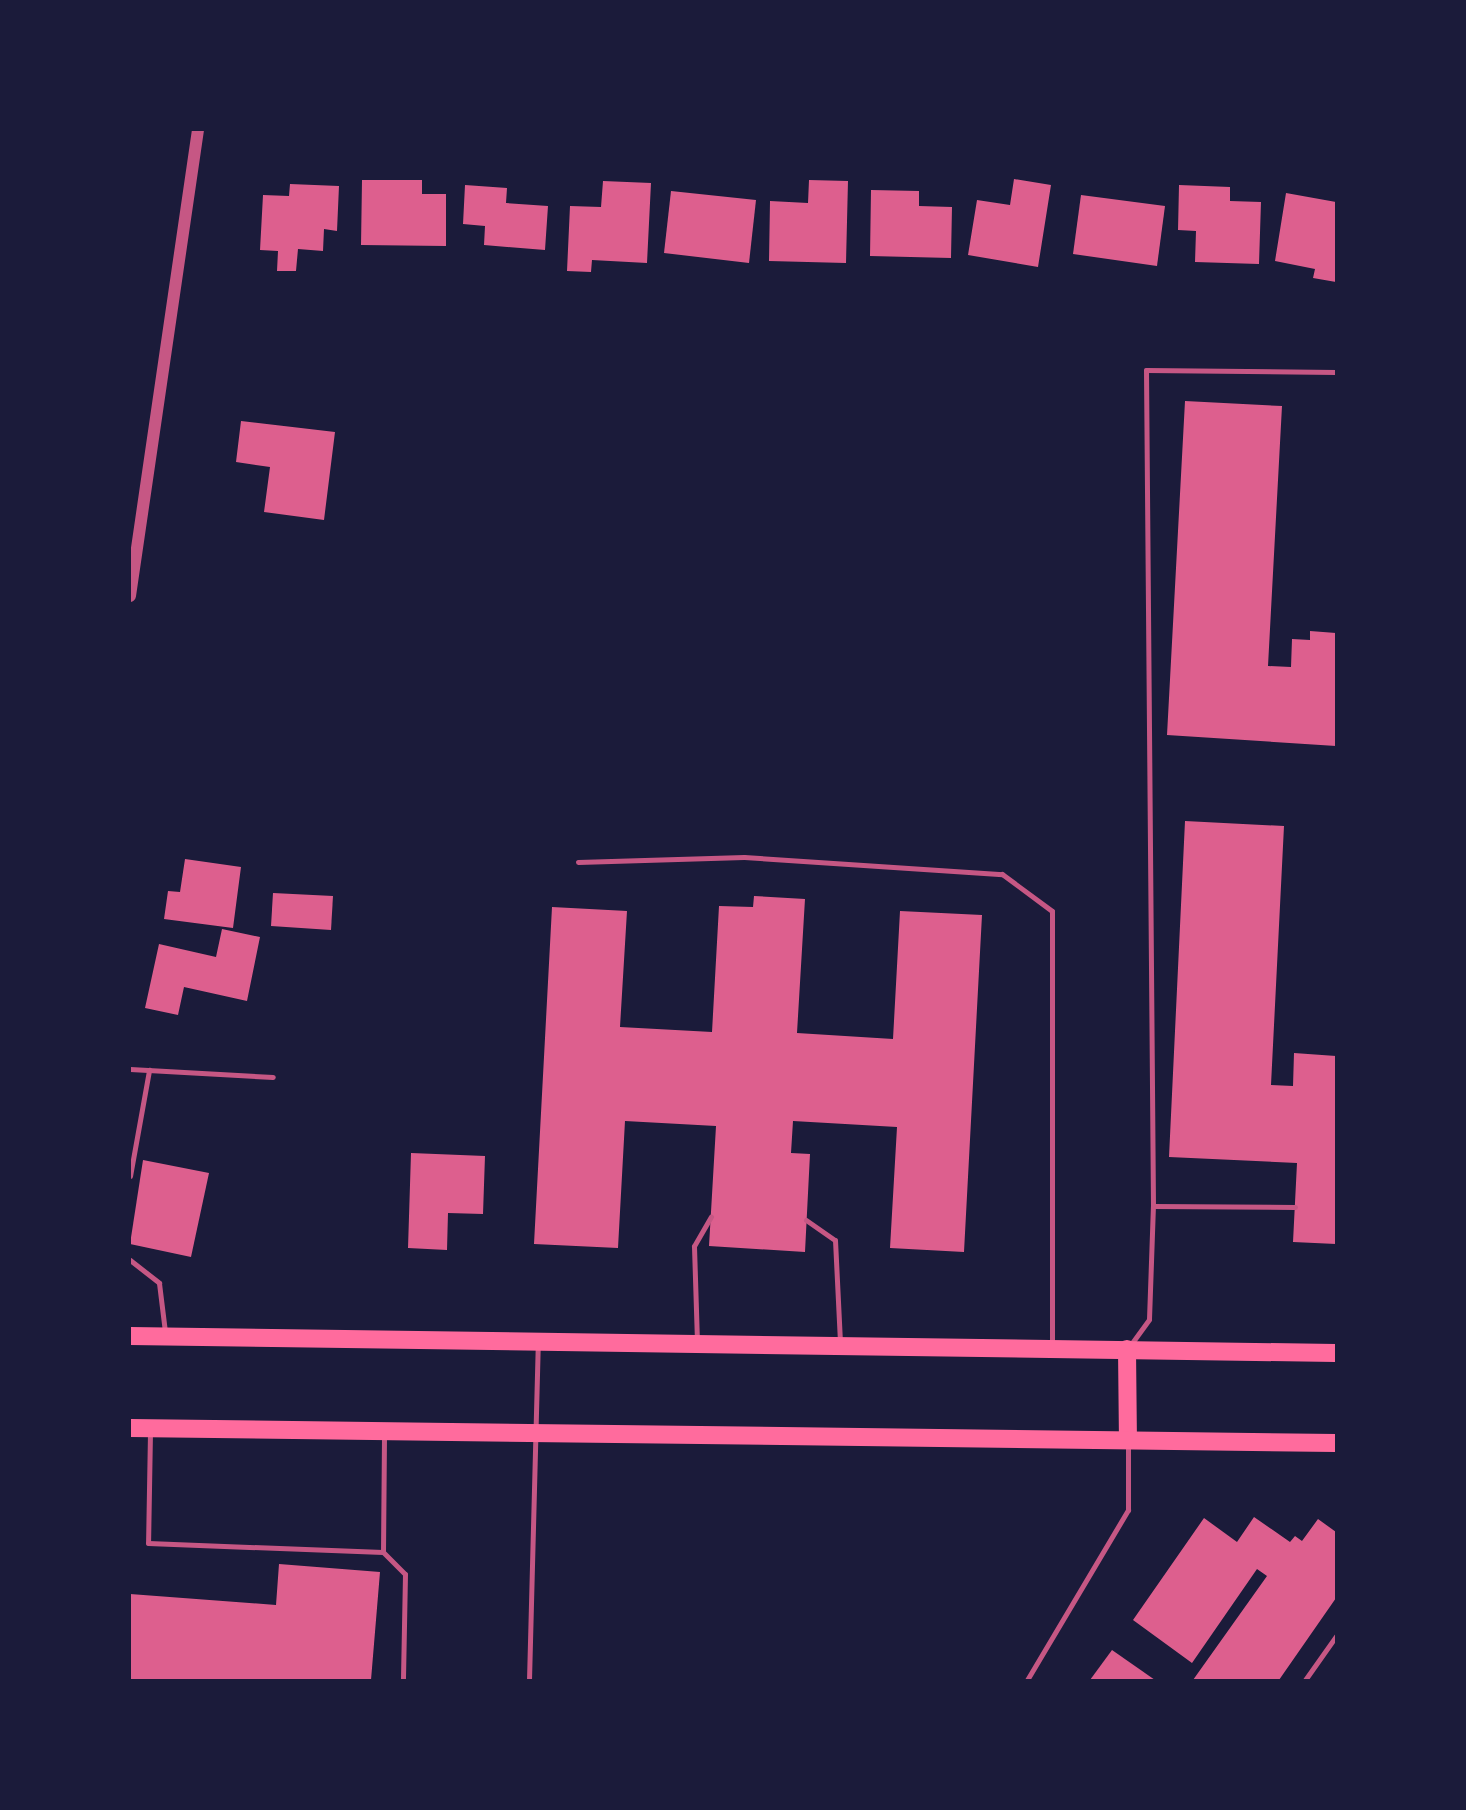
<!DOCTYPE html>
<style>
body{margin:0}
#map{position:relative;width:1466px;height:1810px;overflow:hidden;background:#1b1b3a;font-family:"Fira Sans Condensed",sans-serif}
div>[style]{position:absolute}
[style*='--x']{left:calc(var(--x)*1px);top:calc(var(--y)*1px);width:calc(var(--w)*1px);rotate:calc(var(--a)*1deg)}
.building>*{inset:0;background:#dd5f8e}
.service>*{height:5px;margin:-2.5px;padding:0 2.5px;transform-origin:2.5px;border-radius:2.5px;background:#c65784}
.tertiary>*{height:12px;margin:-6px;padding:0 6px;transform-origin:6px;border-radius:6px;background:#c65784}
.primary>*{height:18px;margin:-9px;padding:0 9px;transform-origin:9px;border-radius:9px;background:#ff6b9d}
span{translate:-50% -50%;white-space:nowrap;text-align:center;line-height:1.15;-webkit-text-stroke:5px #1b1b3a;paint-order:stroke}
.frame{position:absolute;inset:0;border:131px solid #1b1b3a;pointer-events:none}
</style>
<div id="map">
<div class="building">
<div style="clip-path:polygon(1014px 179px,1051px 185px,1038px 267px,968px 255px,977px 200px,1010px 205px)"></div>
<div style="clip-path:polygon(362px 180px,422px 180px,422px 194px,446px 194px,446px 246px,361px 245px)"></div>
<div style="clip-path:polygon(809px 180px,848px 181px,846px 263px,769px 261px,770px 201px,808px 203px)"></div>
<div style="clip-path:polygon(603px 181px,651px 183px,647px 263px,592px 260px,591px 272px,567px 271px,570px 206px,601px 207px)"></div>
<div style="clip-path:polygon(290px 184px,339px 186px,337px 231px,324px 229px,323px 251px,298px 249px,296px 271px,277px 271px,278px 251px,260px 250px,263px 195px,289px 196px)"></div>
<div style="clip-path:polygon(465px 185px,507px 188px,506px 203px,548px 206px,545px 250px,484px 245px,485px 226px,463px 224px)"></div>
<div style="clip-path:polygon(1179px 185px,1230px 187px,1230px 201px,1261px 202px,1259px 264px,1195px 262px,1196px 231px,1178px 230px)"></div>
<div style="clip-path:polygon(871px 190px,919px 191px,919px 206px,952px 207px,951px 258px,870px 256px)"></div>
<div style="clip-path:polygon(671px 191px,756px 200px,749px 263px,664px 253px)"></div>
<div style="clip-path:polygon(1286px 193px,1336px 202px,1336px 282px,1313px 278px,1315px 269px,1275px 261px)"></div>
<div style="clip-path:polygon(1081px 195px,1165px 206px,1157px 266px,1073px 254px)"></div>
<div style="clip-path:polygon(1185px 401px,1282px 406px,1268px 666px,1291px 667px,1292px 639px,1310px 640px,1310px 631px,1336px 633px,1336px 746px,1167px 735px)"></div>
<div style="clip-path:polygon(241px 421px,335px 432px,324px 520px,264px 512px,270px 467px,236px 462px)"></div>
<div style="clip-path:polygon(1185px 821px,1284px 826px,1271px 1085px,1293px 1086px,1294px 1053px,1336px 1056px,1336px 1244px,1293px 1242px,1297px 1163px,1169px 1157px)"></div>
<div style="clip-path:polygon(185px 859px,241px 867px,233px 928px,164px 919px,168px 891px,180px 892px)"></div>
<div style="clip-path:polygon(273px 893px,333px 896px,331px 930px,271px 926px)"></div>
<div style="clip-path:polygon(754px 896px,805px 899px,797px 1033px,893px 1039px,900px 911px,982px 915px,964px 1252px,890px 1248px,897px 1127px,793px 1121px,791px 1153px,810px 1154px,805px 1252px,709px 1246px,716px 1126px,625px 1121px,618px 1248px,534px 1244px,552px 907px,627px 911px,620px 1027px,712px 1032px,719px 906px,753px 907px)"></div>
<div style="clip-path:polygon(222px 929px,260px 937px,247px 1001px,184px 987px,178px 1015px,145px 1008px,159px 944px,216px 957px)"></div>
<div style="clip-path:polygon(411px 1153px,485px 1156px,483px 1214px,448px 1213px,447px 1250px,408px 1248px)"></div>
<div style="clip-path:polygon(143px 1160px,209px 1173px,191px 1257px,130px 1244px)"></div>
<div style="clip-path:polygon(1254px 1517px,1290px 1542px,1295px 1536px,1302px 1541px,1318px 1519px,1336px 1532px,1336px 1598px,1279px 1680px,1193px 1680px,1267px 1576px,1257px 1569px,1192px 1663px,1133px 1620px,1204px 1518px,1237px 1542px)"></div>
<div style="clip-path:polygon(279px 1564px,380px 1572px,371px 1680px,130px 1680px,130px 1594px,276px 1605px)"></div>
<div style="clip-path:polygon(1112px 1650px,1155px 1680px,1090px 1680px)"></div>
</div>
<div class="service">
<div style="--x:578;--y:862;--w:166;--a:-1.7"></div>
<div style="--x:744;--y:857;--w:259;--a:3.8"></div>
<div style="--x:1002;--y:874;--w:62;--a:36.5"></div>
<div style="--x:1052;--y:911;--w:435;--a:90"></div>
<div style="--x:130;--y:1069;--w:143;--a:3.2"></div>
<div style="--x:130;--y:1176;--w:108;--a:-79.8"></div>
<div style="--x:1153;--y:1206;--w:142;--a:0.4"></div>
<div style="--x:806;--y:1220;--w:35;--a:35"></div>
<div style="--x:835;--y:1240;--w:103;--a:87.2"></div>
<div style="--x:130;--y:1260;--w:37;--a:38"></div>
<div style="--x:159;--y:1283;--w:49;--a:83"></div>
<div style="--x:697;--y:1342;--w:96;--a:-91.8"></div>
<div style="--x:694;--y:1246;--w:34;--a:-60"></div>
<div style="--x:1129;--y:1347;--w:34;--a:-54"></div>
<div style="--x:1149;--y:1319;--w:113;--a:-88"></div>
<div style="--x:1153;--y:1206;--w:836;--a:-90.48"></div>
<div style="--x:1146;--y:370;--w:190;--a:0.6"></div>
<div style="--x:150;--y:1432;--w:111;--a:91"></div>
<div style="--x:148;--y:1543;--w:235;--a:2.2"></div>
<div style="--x:383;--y:1552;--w:117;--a:-89.5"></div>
<div style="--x:383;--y:1552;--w:31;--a:45"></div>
<div style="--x:405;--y:1574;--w:106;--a:91.1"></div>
<div style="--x:529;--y:1680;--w:336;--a:-88.5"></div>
<div style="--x:1027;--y:1680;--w:198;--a:-59.3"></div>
<div style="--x:1128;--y:1510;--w:66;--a:-90"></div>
<div style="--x:1305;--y:1680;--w:54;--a:-54.8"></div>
</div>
<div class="tertiary">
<div style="--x:130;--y:596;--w:471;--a:-81.7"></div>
</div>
<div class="primary">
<div style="--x:130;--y:1336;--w:1206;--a:0.81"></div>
<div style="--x:1127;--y:1349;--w:91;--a:89.4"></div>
<div style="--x:130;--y:1428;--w:1206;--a:0.71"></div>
</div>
<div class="frame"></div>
</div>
